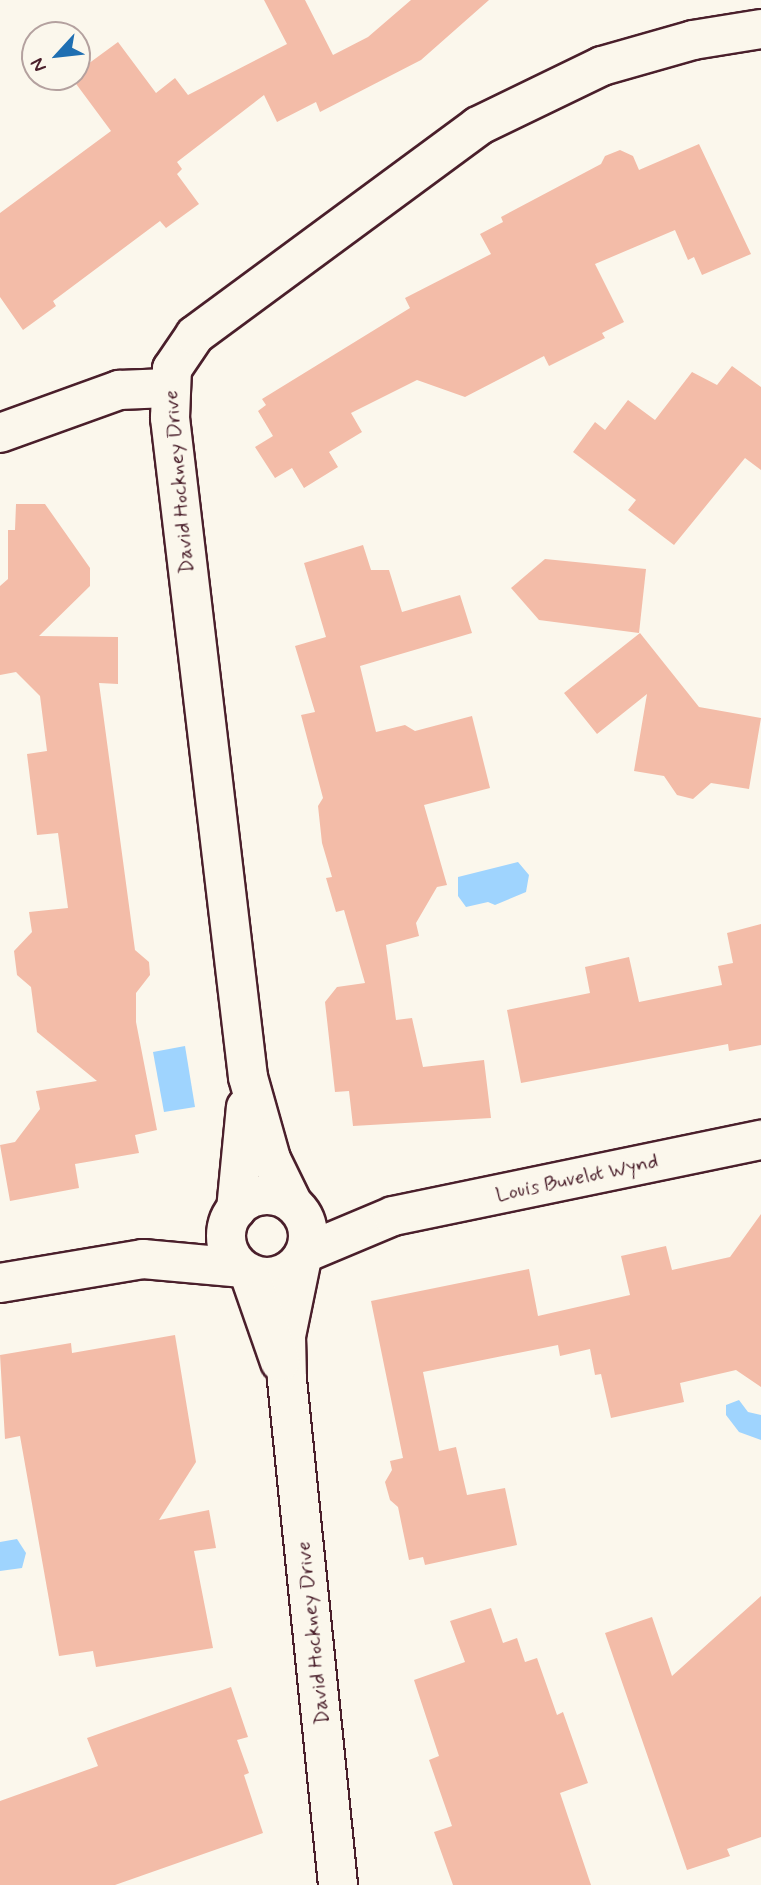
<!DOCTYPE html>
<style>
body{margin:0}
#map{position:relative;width:761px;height:1885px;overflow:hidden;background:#fbf7ec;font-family:Mynerve,sans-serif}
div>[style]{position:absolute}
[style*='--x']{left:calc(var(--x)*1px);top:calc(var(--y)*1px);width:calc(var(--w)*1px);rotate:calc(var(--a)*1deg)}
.water>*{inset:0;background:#9fd4fe}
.building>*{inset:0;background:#f3bca8}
.roads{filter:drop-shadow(2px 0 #4a1f2b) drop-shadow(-2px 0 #4a1f2b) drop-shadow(0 2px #4a1f2b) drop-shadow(0 -2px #4a1f2b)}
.minor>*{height:38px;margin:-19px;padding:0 19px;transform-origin:19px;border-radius:19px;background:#fbf7ec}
.minor>.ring{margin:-19px;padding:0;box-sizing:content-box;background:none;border:38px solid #fbf7ec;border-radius:50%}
span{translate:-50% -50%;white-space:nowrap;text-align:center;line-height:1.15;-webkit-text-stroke:6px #fbf7ec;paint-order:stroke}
.street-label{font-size:21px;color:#4a1f2b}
.north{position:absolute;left:21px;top:21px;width:70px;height:70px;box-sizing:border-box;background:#fbf7ec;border:2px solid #b4a19f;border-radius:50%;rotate:243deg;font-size:19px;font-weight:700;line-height:28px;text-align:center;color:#4a1f2b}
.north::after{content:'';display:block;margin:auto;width:24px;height:32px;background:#1f6fb2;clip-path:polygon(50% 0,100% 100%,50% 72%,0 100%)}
</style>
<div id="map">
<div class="water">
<div style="clip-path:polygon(518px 862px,529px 875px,526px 892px,495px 905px,488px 902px,466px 907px,458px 896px,458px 877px)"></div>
<div style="clip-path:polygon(185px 1046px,195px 1107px,164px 1112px,153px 1052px)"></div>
<div style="clip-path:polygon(739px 1400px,748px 1412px,761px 1415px,761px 1440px,739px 1432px,726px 1415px,726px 1405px)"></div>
<div style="clip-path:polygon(17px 1539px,26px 1553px,22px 1568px,0 1571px,0 1542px)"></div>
</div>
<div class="building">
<div style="clip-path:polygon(264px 0,305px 0,333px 55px,368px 37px,411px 0,489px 0,421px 60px,320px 112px,316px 102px,277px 122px,264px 95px,177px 162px,182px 169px,177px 174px,199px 204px,166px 228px,160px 221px,53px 301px,56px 306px,23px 330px,0 297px,0 213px,111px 131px,71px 77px,77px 77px,77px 72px,118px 42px,156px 93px,175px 78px,188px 95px,287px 44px)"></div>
<div style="clip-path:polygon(699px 144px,751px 254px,702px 275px,694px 257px,688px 260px,675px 230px,595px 264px,624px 322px,602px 333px,605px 338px,549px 366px,544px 356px,465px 397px,417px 380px,351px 413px,362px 432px,329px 452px,338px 467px,304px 488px,292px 468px,275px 478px,255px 447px,273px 436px,258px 411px,266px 405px,262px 399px,410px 308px,405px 298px,491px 254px,480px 234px,503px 222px,501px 217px,601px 164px,605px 156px,620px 150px,633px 156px,639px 170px)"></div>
<div style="clip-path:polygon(732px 366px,761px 387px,761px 470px,745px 458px,674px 545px,628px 510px,636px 500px,573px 452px,595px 422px,605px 430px,628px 400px,655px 420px,692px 372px,717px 385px)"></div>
<div style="clip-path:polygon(16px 504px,45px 504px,90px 568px,90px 586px,39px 636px,118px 637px,118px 684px,99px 683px,135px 950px,149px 962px,150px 975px,136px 993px,136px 1022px,157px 1130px,135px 1135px,139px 1153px,75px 1164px,79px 1188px,10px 1201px,0 1145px,15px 1142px,40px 1109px,36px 1091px,97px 1081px,37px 1032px,31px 987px,17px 975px,14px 951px,32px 932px,29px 912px,68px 908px,58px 833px,37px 835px,27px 754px,47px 751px,40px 696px,16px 672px,0 675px,0 586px,8px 579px,8px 530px,15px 530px)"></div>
<div style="clip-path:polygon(363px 545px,371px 570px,389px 570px,402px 612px,460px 595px,472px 633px,360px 666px,376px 732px,405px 725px,415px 731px,472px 716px,490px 788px,424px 805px,447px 885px,437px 887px,416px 923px,419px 936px,386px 945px,396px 1020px,412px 1018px,423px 1067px,484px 1060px,491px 1118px,353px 1126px,349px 1091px,335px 1092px,325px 1002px,337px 987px,365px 983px,344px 910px,336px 912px,326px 878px,332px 877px,322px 843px,318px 806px,323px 798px,301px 715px,315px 712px,295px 646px,326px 637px,304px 563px)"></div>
<div style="clip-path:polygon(545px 559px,646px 569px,639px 633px,539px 620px,511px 588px)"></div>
<div style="clip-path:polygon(640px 633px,699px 707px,761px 718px,749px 789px,711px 783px,693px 799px,677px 795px,664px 776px,634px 771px,647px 694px,597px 734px,564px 693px)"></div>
<div style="clip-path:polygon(761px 924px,761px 1045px,729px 1051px,728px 1044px,521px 1083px,507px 1010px,590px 993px,585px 967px,629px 957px,639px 1002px,722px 985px,718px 966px,733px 963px,727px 933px)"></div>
<div style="clip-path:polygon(761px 1214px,761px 1387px,736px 1370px,680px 1383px,684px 1402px,611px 1418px,601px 1374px,595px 1375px,590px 1349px,560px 1356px,558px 1345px,423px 1372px,439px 1451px,456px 1447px,467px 1495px,505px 1488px,517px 1545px,425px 1565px,423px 1557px,409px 1560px,398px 1507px,390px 1500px,385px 1482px,392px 1470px,390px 1461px,403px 1458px,371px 1301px,529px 1269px,538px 1316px,630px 1295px,621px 1256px,666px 1246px,672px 1270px,730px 1257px)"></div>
<div style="clip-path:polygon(175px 1335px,196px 1462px,159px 1520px,209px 1510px,216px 1548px,194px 1551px,213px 1648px,96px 1667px,93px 1651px,59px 1656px,20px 1436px,5px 1439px,0 1355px,71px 1343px,72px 1353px)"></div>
<div style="clip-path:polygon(761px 1596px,761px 1837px,727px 1849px,730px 1856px,687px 1870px,605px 1633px,652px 1617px,672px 1676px)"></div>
<div style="clip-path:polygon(491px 1608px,503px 1643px,517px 1638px,525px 1662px,537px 1658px,557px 1715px,563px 1712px,588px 1783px,560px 1793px,591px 1885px,453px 1885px,434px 1832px,452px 1826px,429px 1760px,439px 1756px,414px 1680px,465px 1662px,450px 1621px)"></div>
<div style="clip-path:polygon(231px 1687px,248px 1737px,237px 1740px,249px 1773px,244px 1775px,263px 1833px,115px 1885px,0 1885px,0 1801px,98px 1766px,87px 1738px)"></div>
</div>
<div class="roads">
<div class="minor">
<div style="--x:0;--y:433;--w:127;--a:-19.9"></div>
<div style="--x:119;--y:390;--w:49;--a:-2.3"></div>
<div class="ring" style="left:226px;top:1195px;width:44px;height:44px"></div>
<div style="--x:293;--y:1204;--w:50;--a:-116.1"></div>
<div style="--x:271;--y:1159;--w:85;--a:-105.7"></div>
<div style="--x:248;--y:1077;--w:664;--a:-96.75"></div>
<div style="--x:170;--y:418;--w:49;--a:-87.7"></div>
<div style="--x:172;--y:369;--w:41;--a:-55.9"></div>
<div style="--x:195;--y:335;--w:352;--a:-36.4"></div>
<div style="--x:478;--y:126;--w:138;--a:-25.8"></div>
<div style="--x:602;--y:66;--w:95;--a:-15.9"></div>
<div style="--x:693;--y:40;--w:69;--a:-9.2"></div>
<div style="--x:236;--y:1210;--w:103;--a:-84.5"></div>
<div style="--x:305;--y:1253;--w:95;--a:-22.8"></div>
<div style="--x:393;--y:1216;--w:376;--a:-11.7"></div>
<div style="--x:302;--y:1258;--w:80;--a:101.6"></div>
<div style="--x:286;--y:1336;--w:44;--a:88.7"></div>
<div style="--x:287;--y:1380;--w:508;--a:84.23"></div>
<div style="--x:249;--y:1273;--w:94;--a:70.8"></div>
<div style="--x:0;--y:1283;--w:145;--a:-9.5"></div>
<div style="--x:143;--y:1259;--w:98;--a:5.2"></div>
</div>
</div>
<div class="street-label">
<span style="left:179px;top:482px;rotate:-95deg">David Hockney Drive</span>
<span style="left:577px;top:1178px;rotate:-12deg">Louis Buvelot Wynd</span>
<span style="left:313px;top:1633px;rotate:-96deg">David Hockney Drive</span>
</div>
<div class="north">N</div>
</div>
